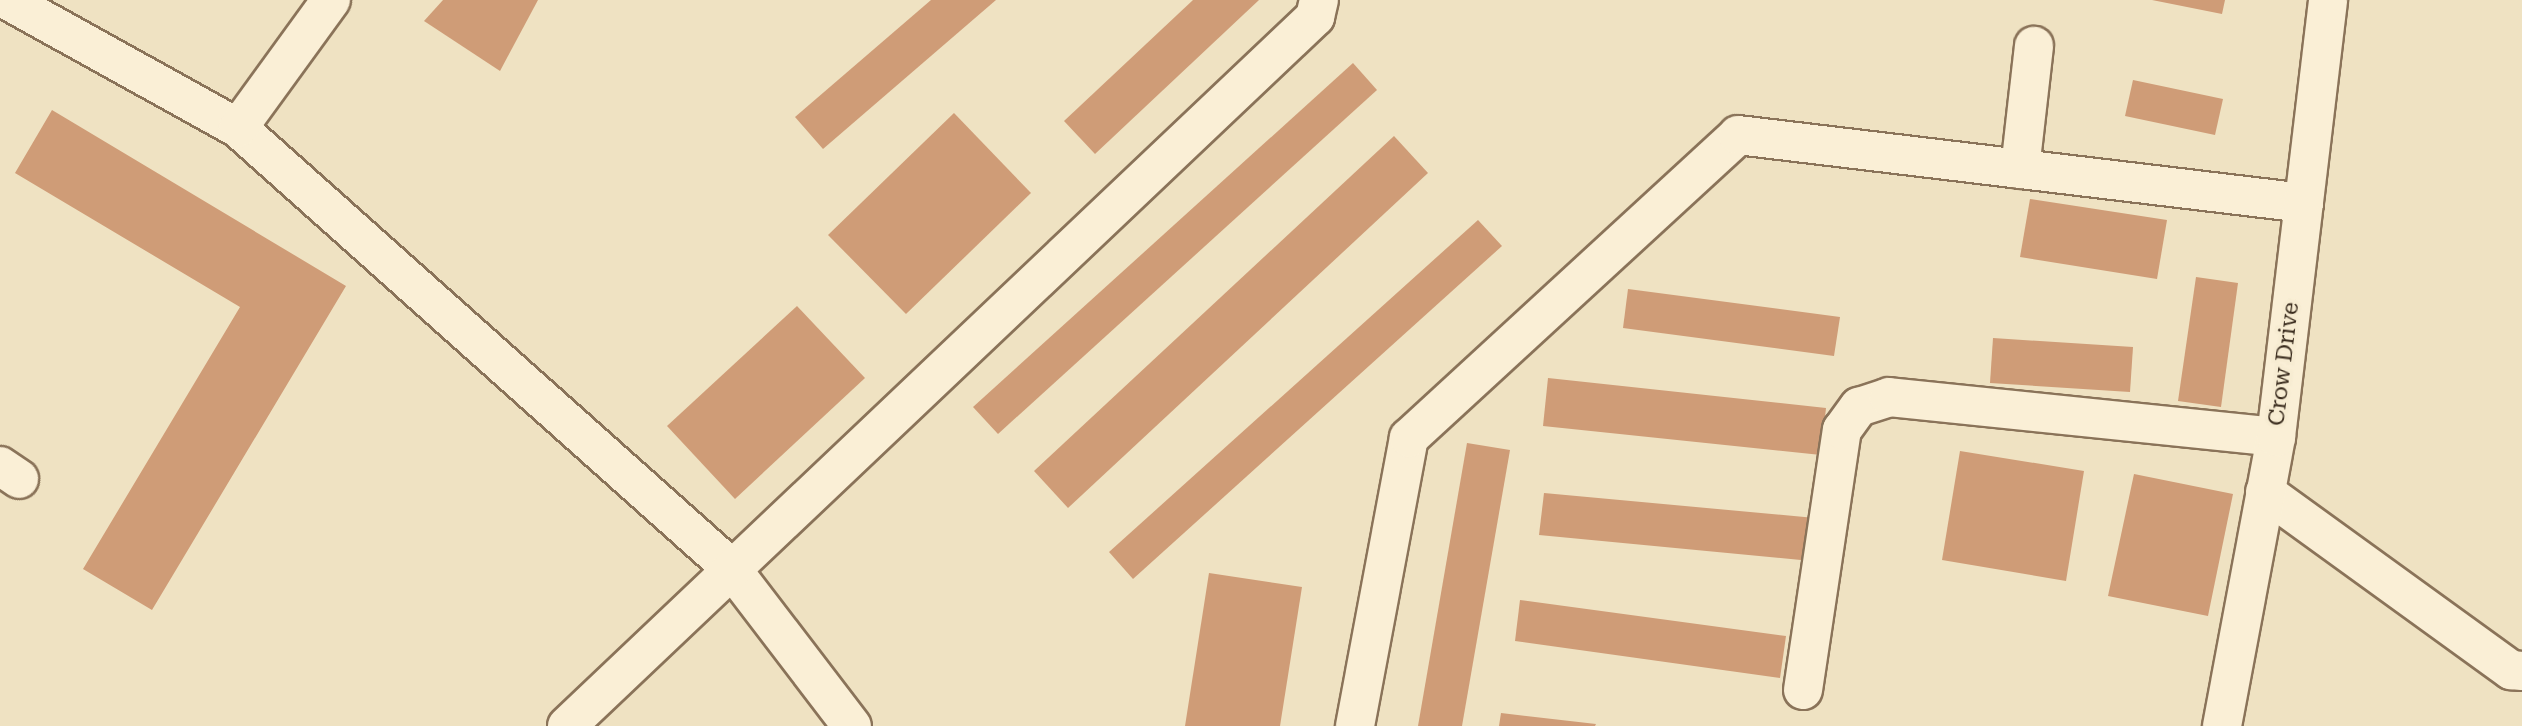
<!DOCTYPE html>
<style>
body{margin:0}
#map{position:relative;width:2522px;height:726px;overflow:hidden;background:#efe2c2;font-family:"Roboto Serif",serif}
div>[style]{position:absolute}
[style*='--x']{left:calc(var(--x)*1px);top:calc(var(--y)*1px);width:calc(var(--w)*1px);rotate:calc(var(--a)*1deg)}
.building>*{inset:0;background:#cf9c77}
.roads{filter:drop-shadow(2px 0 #8a7359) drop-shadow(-2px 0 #8a7359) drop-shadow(0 2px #8a7359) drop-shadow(0 -2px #8a7359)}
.minor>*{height:38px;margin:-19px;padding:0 19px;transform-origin:19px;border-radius:19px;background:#faefd6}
span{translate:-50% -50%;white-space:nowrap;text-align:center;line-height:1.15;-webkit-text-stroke:7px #f7ecd2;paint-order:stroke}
.street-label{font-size:23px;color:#392b1d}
</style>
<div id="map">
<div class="building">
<div style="clip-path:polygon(443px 0,538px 0,500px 71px,424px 21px)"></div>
<div style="clip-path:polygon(931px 0,996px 0,823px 149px,795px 117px)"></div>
<div style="clip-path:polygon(1193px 0,1259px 0,1095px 154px,1064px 121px)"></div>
<div style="clip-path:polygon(2152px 0,2225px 0,2222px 14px)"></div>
<div style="clip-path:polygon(1353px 63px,1377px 90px,998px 434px,973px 407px)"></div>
<div style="clip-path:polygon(2133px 80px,2223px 99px,2215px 135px,2125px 116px)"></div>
<div style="clip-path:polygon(52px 110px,346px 286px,152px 610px,83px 569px,240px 307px,15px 173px)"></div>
<div style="clip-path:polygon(954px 113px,1031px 193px,906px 314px,828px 235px)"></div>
<div style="clip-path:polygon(1394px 136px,1428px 173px,1068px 508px,1034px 471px)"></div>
<div style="clip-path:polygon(2030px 199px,2167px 220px,2157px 279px,2020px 257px)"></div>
<div style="clip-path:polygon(1478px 220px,1502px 246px,1133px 579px,1109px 552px)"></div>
<div style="clip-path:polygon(2196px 277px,2238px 283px,2221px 407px,2178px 401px)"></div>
<div style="clip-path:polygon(1628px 289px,1840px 317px,1834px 356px,1623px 328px)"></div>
<div style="clip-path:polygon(797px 306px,865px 378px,735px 499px,667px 426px)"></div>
<div style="clip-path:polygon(1993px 338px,2133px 347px,2130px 392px,1990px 383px)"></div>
<div style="clip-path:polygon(1548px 378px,1826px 408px,1821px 455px,1543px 426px)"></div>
<div style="clip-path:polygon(1467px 443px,1510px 450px,1462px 726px,1418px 726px)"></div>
<div style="clip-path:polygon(1960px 451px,2084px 471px,2066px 581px,1942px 560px)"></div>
<div style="clip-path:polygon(2134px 474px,2233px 494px,2208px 616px,2108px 596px)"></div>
<div style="clip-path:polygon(1544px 493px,1815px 518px,1811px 561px,1539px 535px)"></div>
<div style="clip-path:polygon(1209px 573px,1302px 587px,1280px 726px,1185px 726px)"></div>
<div style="clip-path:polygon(1520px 600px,1786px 636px,1780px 678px,1515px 641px)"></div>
<div style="clip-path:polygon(1501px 713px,1596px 724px,1595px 726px,1499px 726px)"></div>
</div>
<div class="roads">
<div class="minor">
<div style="--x:7;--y:0;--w:264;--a:29"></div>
<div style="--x:238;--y:128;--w:661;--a:41.75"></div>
<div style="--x:731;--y:568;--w:199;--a:52.6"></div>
<div style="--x:238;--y:128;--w:158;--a:-54"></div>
<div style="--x:2020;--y:169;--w:124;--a:-83.5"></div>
<div style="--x:0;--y:466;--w:23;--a:34"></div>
<div style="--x:2265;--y:492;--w:304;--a:35.9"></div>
<div style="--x:2511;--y:670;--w:11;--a:5"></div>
<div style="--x:1803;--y:690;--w:263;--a:-81.5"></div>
<div style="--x:1842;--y:430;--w:29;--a:-54"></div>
<div style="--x:1859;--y:407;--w:32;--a:-18"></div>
<div style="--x:1889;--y:397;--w:389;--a:5.9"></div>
<div style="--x:567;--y:726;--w:1031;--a:-43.47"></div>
<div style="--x:1315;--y:17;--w:17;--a:-77"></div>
<div style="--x:1355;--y:726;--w:293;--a:-79.4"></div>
<div style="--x:1409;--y:438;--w:447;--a:-42.6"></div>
<div style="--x:1738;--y:135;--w:570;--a:6.85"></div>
<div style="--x:2222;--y:726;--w:294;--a:-79.4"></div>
<div style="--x:2276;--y:437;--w:440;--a:-83.2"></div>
</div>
</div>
<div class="street-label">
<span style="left:2284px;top:364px;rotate:-83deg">Crow Drive</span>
</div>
</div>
